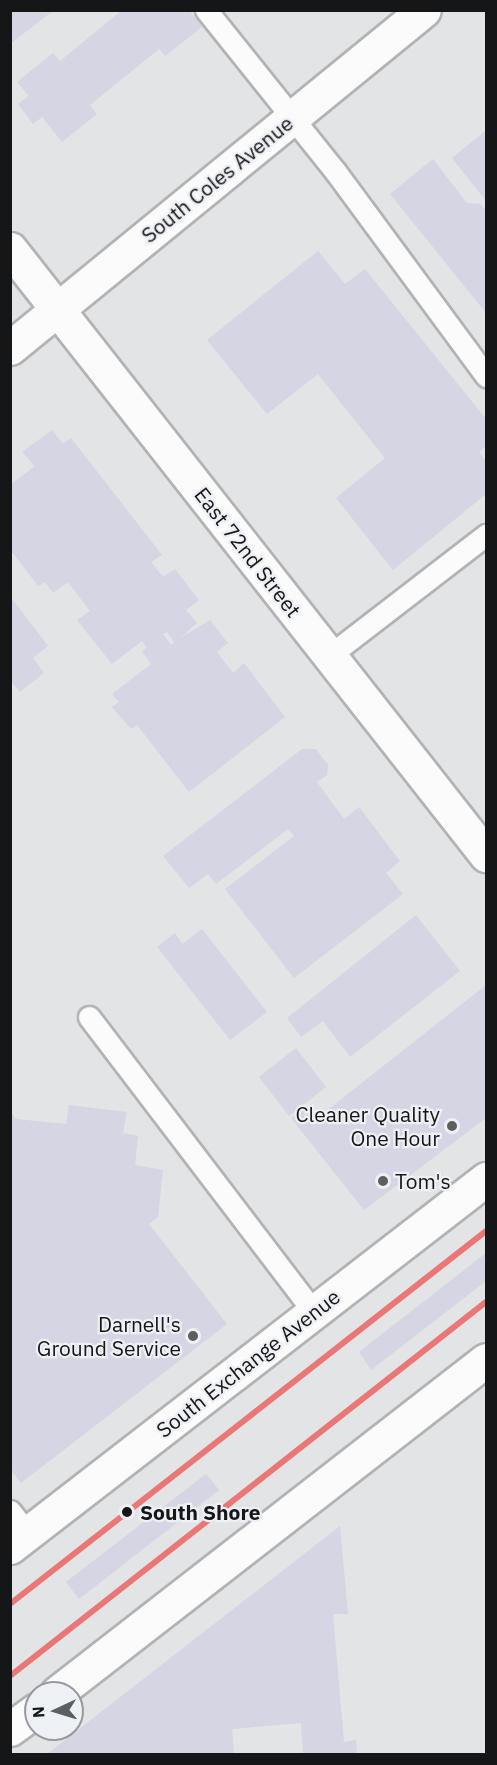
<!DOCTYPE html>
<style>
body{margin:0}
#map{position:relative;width:497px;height:1765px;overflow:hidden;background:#e2e4e6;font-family:"IBM Plex Sans",sans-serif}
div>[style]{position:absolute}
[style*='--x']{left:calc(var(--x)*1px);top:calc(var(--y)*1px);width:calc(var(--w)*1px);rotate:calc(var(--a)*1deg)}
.building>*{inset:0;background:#d5d5e3}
.roads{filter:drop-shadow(2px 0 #b2b3b4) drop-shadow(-2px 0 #b2b3b4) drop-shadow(0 2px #b2b3b4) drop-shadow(0 -2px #b2b3b4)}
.service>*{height:21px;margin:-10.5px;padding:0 10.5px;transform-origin:10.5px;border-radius:10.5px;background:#fbfbfb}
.minor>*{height:33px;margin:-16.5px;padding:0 16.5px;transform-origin:16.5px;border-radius:16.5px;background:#fbfbfb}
.secondary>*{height:33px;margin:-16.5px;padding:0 16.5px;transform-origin:16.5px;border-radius:16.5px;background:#fbfbfb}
.rail-1>*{height:6px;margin:-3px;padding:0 3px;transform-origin:3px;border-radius:3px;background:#eb7676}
.dots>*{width:16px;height:16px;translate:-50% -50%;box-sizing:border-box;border:3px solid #edf0f5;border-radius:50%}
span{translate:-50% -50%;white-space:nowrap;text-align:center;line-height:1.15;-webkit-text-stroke:4.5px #edf0f5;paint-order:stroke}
.street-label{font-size:21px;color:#151618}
.poi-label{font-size:21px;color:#151618}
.right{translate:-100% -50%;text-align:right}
.left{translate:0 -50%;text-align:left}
.stop-label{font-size:21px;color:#151618;font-weight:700}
.frame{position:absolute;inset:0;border:12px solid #151618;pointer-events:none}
.north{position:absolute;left:24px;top:1681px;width:60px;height:60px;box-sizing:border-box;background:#edf0f5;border:2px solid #97999d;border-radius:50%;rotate:266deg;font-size:16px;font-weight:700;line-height:24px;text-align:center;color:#151618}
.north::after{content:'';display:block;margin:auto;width:21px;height:27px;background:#5d5e60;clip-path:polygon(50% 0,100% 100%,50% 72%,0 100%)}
</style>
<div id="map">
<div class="building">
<div style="clip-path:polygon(10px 10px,54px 10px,10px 44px)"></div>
<div style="clip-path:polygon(122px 10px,189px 10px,202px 27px,165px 56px,159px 49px,90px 105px,97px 114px,62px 142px,42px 117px,33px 124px,18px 104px,29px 96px,17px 82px,53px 53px,60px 61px)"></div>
<div style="clip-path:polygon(486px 130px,486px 201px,452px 158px)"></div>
<div style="clip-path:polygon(433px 159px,467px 203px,481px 204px,486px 211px,486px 313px,390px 194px)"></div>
<div style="clip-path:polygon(318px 251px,345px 284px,365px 269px,486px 419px,486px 446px,479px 452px,486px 461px,486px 494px,393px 570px,336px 498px,385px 458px,318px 374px,267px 414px,207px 340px)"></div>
<div style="clip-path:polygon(evenodd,52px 430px,63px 444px,71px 438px,162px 555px,151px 562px,163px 577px,175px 569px,199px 600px,186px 610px,197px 623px,180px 638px,210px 620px,228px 643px,217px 652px,233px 673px,244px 663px,285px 717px,189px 792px,137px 725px,131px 729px,112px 707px,119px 702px,112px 694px,151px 664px,142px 651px,147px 648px,142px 641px,112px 664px,77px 620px,90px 611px,68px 582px,53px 593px,45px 582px,38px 586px,13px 553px,10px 555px,10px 485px,35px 466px,22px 452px,52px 430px,167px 632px,174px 642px,171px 645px,163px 634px,167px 632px)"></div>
<div style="clip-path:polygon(10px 596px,48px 646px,33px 658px,44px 673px,20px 692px,10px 680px)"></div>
<div style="clip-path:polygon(302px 749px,316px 749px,328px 765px,327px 775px,317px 782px,344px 819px,359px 807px,400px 861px,386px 873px,403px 894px,294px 978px,225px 889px,294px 836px,288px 829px,216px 884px,208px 874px,189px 888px,163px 856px)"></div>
<div style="clip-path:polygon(416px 915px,460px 971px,350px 1057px,323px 1021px,301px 1037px,287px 1018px)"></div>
<div style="clip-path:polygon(202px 929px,267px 1012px,230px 1040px,157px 947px,175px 933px,182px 944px)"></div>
<div style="clip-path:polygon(486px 985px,486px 1118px,364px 1210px,291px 1118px,306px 1106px,316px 1119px)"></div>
<div style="clip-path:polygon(296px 1048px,326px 1087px,289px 1116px,259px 1077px)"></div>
<div style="clip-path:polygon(69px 1105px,127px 1112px,123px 1133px,138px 1136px,135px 1165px,163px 1170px,158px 1217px,149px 1224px,227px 1324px,21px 1483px,10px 1469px,10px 1111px,16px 1119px,66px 1124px)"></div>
<div style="clip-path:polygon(486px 1253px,486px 1281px,371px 1370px,359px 1352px)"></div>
<div style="clip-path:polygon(206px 1474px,219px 1490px,79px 1599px,66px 1582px)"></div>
<div style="clip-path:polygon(340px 1526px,348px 1614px,333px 1614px,344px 1742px,356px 1740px,357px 1754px,303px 1754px,301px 1723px,232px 1729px,234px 1754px,47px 1754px)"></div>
</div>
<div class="roads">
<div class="service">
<div style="--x:206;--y:10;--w:206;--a:51.3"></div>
<div style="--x:335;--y:171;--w:255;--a:53.6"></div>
<div style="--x:330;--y:655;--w:197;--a:-37.6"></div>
<div style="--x:89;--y:1017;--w:371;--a:52.7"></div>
<div style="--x:10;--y:1511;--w:29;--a:52"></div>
</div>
<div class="minor">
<div style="--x:10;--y:249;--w:771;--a:51.85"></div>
<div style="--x:10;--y:348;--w:534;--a:-39.23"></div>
</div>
<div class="secondary">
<div style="--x:10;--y:1547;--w:602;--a:-37.71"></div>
<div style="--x:57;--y:1693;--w:543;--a:-37.82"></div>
<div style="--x:10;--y:1729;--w:32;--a:-36"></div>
</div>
</div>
<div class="rail-1">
<div style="--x:10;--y:1604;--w:605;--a:-38.08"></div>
<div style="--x:10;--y:1676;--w:605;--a:-38.16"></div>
</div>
<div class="dots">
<div style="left:452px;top:1126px;background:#5d5e60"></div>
<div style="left:383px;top:1181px;background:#5d5e60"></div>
<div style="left:193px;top:1336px;background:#5d5e60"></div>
<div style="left:127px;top:1512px;background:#151618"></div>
</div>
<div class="street-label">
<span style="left:217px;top:179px;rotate:-39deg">South Coles Avenue</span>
<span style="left:248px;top:552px;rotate:52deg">East 72nd Street</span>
<span style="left:248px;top:1363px;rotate:-38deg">South Exchange Avenue</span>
</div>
<div class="poi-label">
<span class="right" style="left:440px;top:1126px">Cleaner Quality<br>One Hour</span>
<span class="left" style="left:395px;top:1181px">Tom's</span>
<span class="right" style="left:181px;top:1336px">Darnell's<br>Ground Service</span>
</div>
<div class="stop-label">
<span class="left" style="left:140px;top:1512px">South Shore</span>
</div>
<div class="frame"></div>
<div class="north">N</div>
</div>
